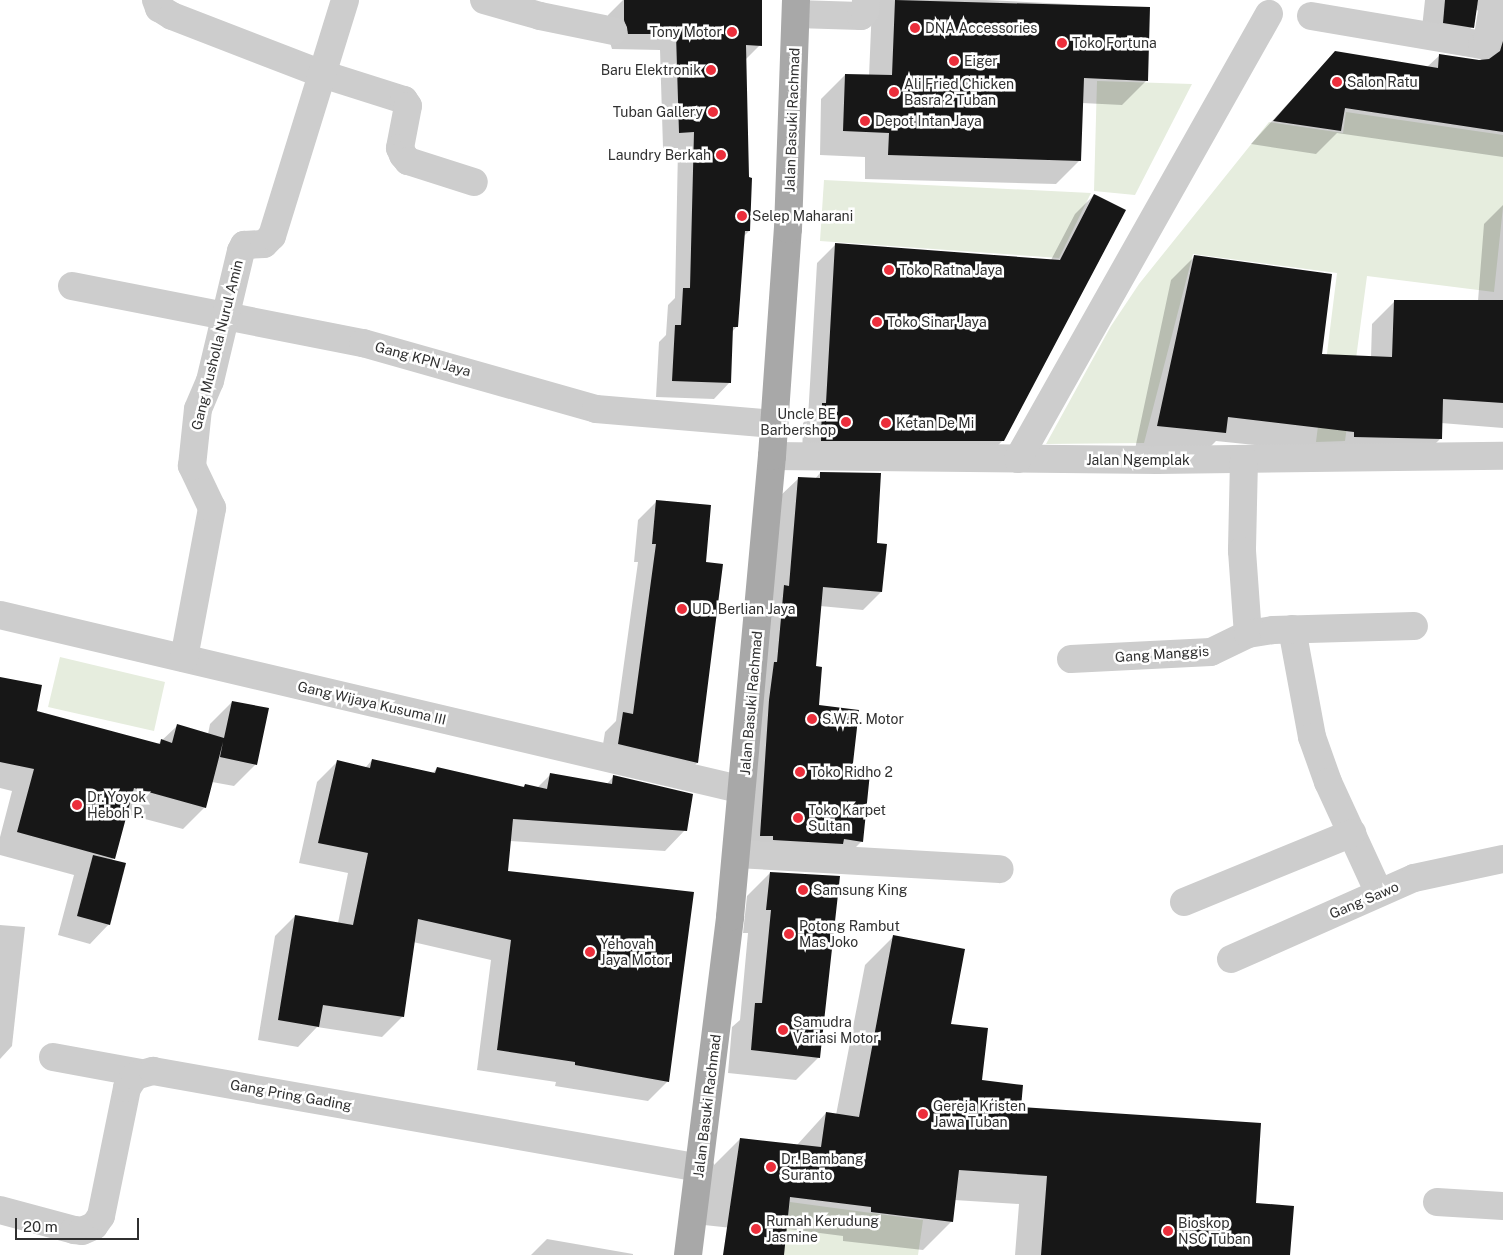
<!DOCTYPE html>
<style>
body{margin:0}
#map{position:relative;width:1503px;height:1255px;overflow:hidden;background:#fff;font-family:"Public Sans",sans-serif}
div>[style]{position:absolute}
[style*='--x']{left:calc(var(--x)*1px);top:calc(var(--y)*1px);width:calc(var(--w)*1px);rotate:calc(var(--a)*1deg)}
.green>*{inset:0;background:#e6edde}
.shadow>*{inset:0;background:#0003}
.building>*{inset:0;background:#171717}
.minor>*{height:28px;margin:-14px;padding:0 14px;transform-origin:14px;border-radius:14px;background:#cdcdcd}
.major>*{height:28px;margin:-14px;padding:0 14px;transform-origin:14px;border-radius:14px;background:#a8a8a8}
.dots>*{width:14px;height:14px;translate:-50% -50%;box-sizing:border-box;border:2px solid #fff;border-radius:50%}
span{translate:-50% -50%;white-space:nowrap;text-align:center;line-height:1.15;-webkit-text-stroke:5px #fff;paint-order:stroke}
.poi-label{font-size:14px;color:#303030}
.left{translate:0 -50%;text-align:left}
.right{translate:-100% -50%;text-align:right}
.street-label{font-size:14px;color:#303030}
.scale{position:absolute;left:15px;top:1218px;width:124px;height:22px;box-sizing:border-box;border:2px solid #303030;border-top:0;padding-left:6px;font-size:15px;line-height:18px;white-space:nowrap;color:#303030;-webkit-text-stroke:4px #fff;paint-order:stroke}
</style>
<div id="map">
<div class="green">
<div style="clip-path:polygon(1097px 81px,1192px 84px,1135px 195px,1094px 191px)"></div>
<div style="clip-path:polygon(1346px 112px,1503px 135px,1503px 207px,1494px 292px,1367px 276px,1345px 441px,1316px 442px,1337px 273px,1193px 254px,1144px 443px,1046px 444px,1111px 326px,1139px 284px,1269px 122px,1343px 133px)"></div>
<div style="clip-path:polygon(824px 180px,1091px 193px,1059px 258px,820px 241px)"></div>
<div style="clip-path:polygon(60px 657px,165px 682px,154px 731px,48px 707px)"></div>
<div style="clip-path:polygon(790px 1202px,923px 1220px,918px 1255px,783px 1255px)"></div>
</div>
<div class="shadow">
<div style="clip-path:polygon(623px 0,761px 0,760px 45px,745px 60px,749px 231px,743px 237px,737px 326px,732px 332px,730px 382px,714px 399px,656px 397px,659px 342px,666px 335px,668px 305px,675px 298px,678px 148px,663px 148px,660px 50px,612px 49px,608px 36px,608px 15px)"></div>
<div style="clip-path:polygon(877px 0,986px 0,1149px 8px,1147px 80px,1122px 105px,1082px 103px,1080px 160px,1056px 184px,865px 179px,865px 157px,820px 155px,821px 99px,845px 75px,869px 76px,872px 5px)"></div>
<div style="clip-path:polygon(1425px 0,1503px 0,1503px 157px,1337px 133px,1316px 154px,1251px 144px,1335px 52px,1427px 67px,1440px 55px,1481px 61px,1486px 27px,1480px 11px,1476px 10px,1472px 27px,1449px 51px,1420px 46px)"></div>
<div style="clip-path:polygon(1094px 195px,1003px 440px,984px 460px,802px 459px,803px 423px,808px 418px,817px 263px,836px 244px,1051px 260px,1075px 214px)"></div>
<div style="clip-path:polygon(1503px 205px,1503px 428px,1441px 423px,1441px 438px,1417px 462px,1216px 441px,1201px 456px,1135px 449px,1171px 280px,1194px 257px,1321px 356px,1371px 357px,1372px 324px,1395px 301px,1478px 301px,1484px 224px)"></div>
<div style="clip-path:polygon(820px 473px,875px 545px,881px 592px,863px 610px,820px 606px,815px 667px,817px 706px,862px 841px,844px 859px,742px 853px,780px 496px,799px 478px,815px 479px)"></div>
<div style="clip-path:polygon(657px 501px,704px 563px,707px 665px,697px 763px,678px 781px,600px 763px,605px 732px,616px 721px,638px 562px,634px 562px,638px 520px)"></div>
<div style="clip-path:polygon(0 678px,35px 712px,158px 744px,177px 726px,208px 734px,210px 724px,232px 702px,256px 764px,234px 786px,212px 782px,205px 807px,183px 829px,126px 814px,112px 861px,109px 924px,90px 944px,58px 935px,74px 875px,0 855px,0 837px,12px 791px,0 788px)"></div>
<div style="clip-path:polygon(372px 760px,432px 774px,437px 768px,522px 788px,525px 785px,537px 788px,551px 774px,606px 785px,613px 777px,685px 830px,665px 851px,510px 841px,507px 872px,668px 1081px,648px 1101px,555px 1086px,556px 1082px,477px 1070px,491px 960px,413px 942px,403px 1016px,382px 1037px,317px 1027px,298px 1047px,258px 1040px,275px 936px,295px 916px,338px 923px,348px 873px,299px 863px,317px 782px,337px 762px,365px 768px)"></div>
<div style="clip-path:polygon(770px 873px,819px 1057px,796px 1080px,728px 1073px,732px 1027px,740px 1020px,748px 933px,743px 933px,747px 896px)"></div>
<div style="clip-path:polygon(0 925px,25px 927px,12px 1046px,0 1059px)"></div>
<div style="clip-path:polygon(894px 936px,980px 1081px,1019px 1108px,1255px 1204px,1289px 1255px,1015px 1255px,1019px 1204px,954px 1200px,952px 1221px,923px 1250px,843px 1241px,843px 1236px,765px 1226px,760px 1231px,704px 1225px,711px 1168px,740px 1139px,797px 1145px,826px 1113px,836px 1115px,865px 965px)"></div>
<div style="clip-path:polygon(547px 1239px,633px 1254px,633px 1255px,531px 1255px)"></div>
</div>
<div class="building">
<div style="clip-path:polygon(624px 0,762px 0,762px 46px,746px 45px,749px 177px,752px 178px,750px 231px,745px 231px,738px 327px,733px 327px,731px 383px,672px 381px,675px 325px,681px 325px,683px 288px,690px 288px,694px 132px,679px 133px,676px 34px,628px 34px,624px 20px)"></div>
<div style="clip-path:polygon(895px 0,1150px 7px,1148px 81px,1084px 78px,1081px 161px,888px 155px,889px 133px,843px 131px,845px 74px,892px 75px)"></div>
<div style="clip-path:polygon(1445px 0,1478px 0,1474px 28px,1443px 23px)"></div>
<div style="clip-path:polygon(1503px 41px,1503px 132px,1345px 108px,1341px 131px,1273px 121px,1335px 51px,1438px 68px,1439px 54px,1479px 60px,1489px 59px,1500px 51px)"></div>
<div style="clip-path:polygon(1094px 194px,1126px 210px,1004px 441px,821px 441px,822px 403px,826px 403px,835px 243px,1060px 260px)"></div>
<div style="clip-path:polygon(1194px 255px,1332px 274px,1322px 354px,1392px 357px,1394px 300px,1503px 300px,1503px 403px,1443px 399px,1442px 439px,1354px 437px,1354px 432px,1228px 417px,1226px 433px,1157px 426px)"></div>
<div style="clip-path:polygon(820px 472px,881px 473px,877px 543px,887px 544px,882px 592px,823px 587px,816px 666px,822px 667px,819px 705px,859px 710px,852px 772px,870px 773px,863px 842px,844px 839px,843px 844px,773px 840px,773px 836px,760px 836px,769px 700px,774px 662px,777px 662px,784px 585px,789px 586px,798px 477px,820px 478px)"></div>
<div style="clip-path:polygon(656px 500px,711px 505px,706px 562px,723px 564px,698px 763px,618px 744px,623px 712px,633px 714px,656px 544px,652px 544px)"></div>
<div style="clip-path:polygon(0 677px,42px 685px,37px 711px,160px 744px,161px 739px,172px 743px,177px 724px,224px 738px,232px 701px,269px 708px,257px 765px,220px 757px,223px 742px,206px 808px,134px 788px,115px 859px,17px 832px,34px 769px,0 762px)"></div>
<div style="clip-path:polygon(372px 759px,435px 773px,437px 767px,524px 787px,525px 784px,547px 789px,550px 773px,612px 784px,613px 775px,693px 794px,687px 831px,513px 819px,508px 871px,694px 892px,669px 1082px,575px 1065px,575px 1062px,497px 1050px,511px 940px,418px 919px,404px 1017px,323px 1005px,319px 1027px,278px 1020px,295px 915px,353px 925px,368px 853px,318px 843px,337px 760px,370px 768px)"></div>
<div style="clip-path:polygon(93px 855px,126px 863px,110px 925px,77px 916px)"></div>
<div style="clip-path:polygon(770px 872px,840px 876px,820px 1058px,751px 1050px,755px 1003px,762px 1003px,771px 910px,766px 910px)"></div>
<div style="clip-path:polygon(893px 935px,965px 949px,951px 1024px,988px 1028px,982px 1080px,1023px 1085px,1021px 1107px,1261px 1123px,1256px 1203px,1294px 1206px,1290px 1255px,1041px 1255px,1047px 1176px,959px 1170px,953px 1222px,871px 1212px,871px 1207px,790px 1197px,784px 1255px,723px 1255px,740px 1138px,821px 1147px,826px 1112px,859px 1117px)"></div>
</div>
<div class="minor">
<div style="--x:156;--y:0;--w:9;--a:69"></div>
<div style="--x:159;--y:8;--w:15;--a:32"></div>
<div style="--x:172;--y:16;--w:161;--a:21.1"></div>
<div style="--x:322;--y:74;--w:86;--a:17.6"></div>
<div style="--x:404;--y:100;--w:7;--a:56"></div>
<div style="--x:408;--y:106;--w:43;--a:100.8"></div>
<div style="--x:400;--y:148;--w:8;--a:67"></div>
<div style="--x:403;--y:155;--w:8;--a:50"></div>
<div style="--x:408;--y:161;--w:69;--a:17.7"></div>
<div style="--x:484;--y:0;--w:58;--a:15.9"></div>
<div style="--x:540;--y:16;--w:75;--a:11.6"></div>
<div style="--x:796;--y:14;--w:65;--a:1.8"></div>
<div style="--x:861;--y:16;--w:6;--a:-45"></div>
<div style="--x:865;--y:12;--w:12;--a:-85"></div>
<div style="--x:1311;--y:16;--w:173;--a:9.6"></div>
<div style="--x:1482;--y:45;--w:6;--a:-31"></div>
<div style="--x:1487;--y:42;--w:43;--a:-80.5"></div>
<div style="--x:72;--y:286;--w:297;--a:11.1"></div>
<div style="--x:363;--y:343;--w:242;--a:15.8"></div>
<div style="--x:596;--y:409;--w:179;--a:4.8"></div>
<div style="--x:772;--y:456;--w:385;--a:0.6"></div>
<div style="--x:1157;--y:460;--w:346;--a:-0.7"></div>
<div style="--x:1018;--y:459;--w:511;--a:-60.58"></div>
<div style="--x:1244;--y:460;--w:91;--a:91.3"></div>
<div style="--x:1242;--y:551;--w:83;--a:85.9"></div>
<div style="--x:0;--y:615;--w:763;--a:13.25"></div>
<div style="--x:1292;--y:629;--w:110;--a:79.5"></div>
<div style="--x:1312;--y:737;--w:48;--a:70.4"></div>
<div style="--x:1328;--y:782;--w:122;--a:65.3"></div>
<div style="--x:184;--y:658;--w:153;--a:-79.4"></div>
<div style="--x:212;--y:508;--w:47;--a:-115.5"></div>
<div style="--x:192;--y:466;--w:57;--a:-84"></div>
<div style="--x:198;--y:409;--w:30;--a:-67"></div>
<div style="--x:210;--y:381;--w:134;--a:-76.6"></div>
<div style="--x:241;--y:251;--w:7;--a:-63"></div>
<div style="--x:244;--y:245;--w:20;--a:-3"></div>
<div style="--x:264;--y:244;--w:11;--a:-45"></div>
<div style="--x:272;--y:236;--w:247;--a:-72.8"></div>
<div style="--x:1071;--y:659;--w:140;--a:-2.9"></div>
<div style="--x:1211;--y:652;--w:41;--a:-25.9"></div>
<div style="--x:1248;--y:634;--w:25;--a:-9"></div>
<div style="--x:1273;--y:630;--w:141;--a:-1.6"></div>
<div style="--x:737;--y:854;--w:263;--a:3.3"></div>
<div style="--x:1184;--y:902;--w:182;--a:-22.3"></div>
<div style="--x:1231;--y:959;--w:200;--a:-23.9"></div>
<div style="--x:1414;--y:878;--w:91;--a:-12.1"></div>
<div style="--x:53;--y:1057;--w:88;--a:10.4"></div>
<div style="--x:1437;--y:1202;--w:66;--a:3.5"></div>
<div style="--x:0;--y:1210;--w:77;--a:15.1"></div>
<div style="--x:74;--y:1230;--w:8;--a:7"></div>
<div style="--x:82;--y:1231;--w:13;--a:-23"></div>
<div style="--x:94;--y:1226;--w:12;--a:-55"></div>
<div style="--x:101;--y:1216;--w:131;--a:-78.5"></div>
<div style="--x:127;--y:1088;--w:14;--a:-56"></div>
<div style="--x:135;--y:1076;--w:19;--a:-16"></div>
<div style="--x:153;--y:1071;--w:556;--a:10.06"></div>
</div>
<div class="major">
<div style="--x:688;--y:1255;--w:341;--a:-82.9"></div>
<div style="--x:730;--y:917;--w:463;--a:-84.8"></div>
<div style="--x:772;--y:456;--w:228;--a:-86"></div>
<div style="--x:788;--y:229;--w:229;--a:-88"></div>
</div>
<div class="dots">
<div style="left:915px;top:28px;background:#eb2e3b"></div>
<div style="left:732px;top:32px;background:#eb2e3b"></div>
<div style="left:1062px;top:43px;background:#eb2e3b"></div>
<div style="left:954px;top:61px;background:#eb2e3b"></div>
<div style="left:711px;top:70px;background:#eb2e3b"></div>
<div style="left:1337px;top:82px;background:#eb2e3b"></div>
<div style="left:894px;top:92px;background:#eb2e3b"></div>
<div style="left:713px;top:112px;background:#eb2e3b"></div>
<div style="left:865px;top:121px;background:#eb2e3b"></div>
<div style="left:721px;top:155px;background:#eb2e3b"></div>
<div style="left:742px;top:216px;background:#eb2e3b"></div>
<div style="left:889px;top:270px;background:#eb2e3b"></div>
<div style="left:877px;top:322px;background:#eb2e3b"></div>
<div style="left:846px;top:422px;background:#eb2e3b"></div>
<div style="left:886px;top:423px;background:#eb2e3b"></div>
<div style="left:682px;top:609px;background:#eb2e3b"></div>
<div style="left:812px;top:719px;background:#eb2e3b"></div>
<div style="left:800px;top:772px;background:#eb2e3b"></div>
<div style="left:77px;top:805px;background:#eb2e3b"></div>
<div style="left:798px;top:818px;background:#eb2e3b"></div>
<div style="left:803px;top:890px;background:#eb2e3b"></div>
<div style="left:789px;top:934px;background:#eb2e3b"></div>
<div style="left:590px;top:952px;background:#eb2e3b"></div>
<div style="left:783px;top:1030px;background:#eb2e3b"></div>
<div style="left:923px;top:1114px;background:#eb2e3b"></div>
<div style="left:771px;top:1167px;background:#eb2e3b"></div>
<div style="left:756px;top:1229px;background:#eb2e3b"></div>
<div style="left:1168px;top:1231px;background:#eb2e3b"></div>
</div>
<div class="poi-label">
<span class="left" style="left:925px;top:28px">DNA Accessories</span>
<span class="right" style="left:722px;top:32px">Tony Motor</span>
<span class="left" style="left:1072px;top:43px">Toko Fortuna</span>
<span class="left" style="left:964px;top:61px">Eiger</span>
<span class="right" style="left:701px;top:70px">Baru Elektronik</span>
<span class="left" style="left:1347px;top:82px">Salon Ratu</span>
<span class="left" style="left:904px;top:92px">Ali Fried Chicken<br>Basra 2 Tuban</span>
<span class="right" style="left:703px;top:112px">Tuban Gallery</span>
<span class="left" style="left:875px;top:121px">Depot Intan Jaya</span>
<span class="right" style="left:711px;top:155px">Laundry Berkah</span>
<span class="left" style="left:752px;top:216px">Selep Maharani</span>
<span class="left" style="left:899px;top:270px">Toko Ratna Jaya</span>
<span class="left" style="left:887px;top:322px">Toko Sinar Jaya</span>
<span class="right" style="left:836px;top:422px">Uncle BE<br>Barbershop</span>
<span class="left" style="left:896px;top:423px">Ketan De Mi</span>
<span class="left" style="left:692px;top:609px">UD. Berlian Jaya</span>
<span class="left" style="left:822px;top:719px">S.W.R. Motor</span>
<span class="left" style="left:810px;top:772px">Toko Ridho 2</span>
<span class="left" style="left:87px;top:805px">Dr. Yoyok<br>Heboh P.</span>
<span class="left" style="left:808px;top:818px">Toko Karpet<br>Sultan</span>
<span class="left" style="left:813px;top:890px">Samsung King</span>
<span class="left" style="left:799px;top:934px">Potong Rambut<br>Mas Joko</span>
<span class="left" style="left:600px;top:952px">Yehovah<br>Jaya Motor</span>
<span class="left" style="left:793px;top:1030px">Samudra<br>Variasi Motor</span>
<span class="left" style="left:933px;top:1114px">Gereja Kristen<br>Jawa Tuban</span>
<span class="left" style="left:781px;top:1167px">Dr. Bambang<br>Suranto</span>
<span class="left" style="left:766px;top:1229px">Rumah Kerudung<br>Jasmine</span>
<span class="left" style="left:1178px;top:1231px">Bioskop<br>NSC Tuban</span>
</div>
<div class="street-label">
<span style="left:792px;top:120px;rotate:-88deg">Jalan Basuki Rachmad</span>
<span style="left:217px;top:345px;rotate:-76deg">Gang Musholla Nurul Amin</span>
<span style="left:423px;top:359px;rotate:15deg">Gang KPN Jaya</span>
<span style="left:1138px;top:460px">Jalan Ngemplak</span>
<span style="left:1162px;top:654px;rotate:-4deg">Gang Manggis</span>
<span style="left:372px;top:703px;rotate:13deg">Gang Wijaya Kusuma III</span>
<span style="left:751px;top:703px;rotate:-85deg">Jalan Basuki Rachmad</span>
<span style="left:1364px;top:900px;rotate:-23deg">Gang Sawo</span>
<span style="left:291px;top:1095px;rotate:10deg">Gang Pring Gading</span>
<span style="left:707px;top:1106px;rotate:-83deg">Jalan Basuki Rachmad</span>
</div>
<div class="scale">20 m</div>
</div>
